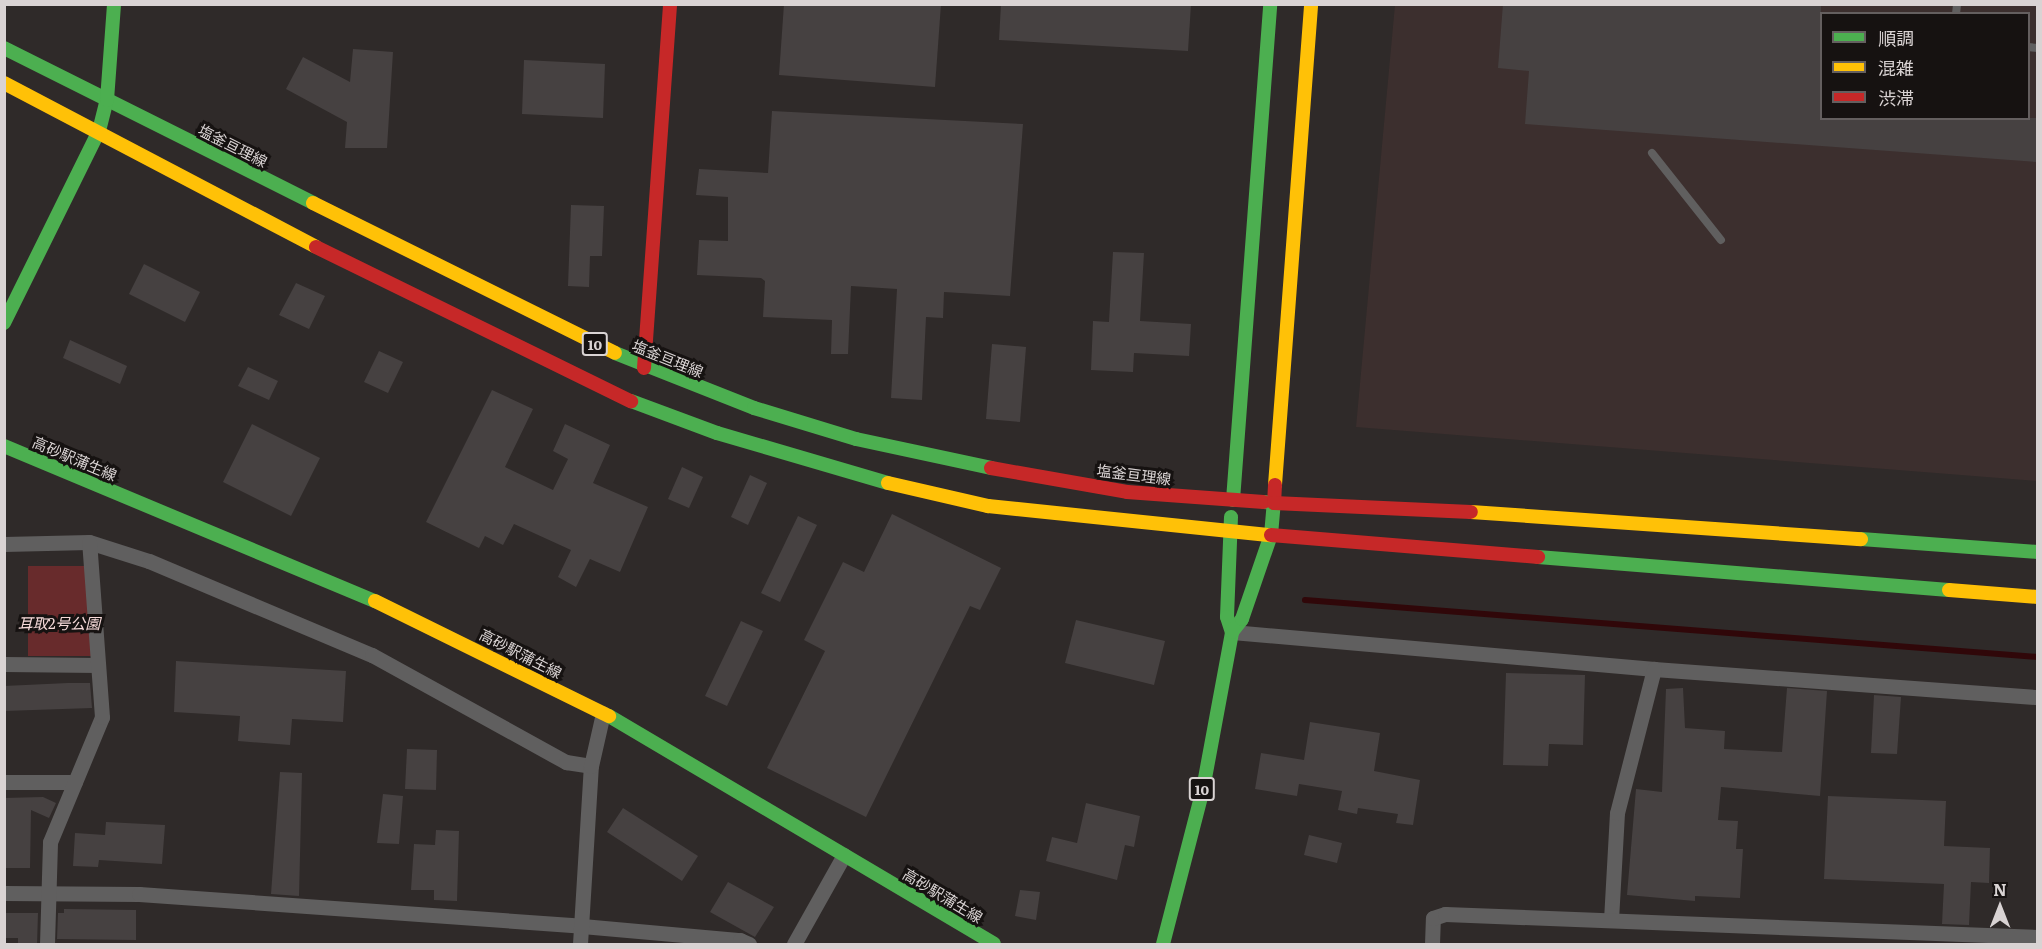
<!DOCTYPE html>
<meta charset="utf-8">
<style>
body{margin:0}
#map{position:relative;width:2042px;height:949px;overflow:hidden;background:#2f2a29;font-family:Literata,"Noto Sans JP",serif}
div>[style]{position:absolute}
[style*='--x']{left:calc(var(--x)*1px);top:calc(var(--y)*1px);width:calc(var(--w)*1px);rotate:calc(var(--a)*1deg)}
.built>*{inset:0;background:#3c2f2e}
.green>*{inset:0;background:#682b2c}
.stream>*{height:6px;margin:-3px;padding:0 3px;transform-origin:3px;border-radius:3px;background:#300709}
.building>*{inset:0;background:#464141}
.lane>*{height:8px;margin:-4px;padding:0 4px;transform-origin:4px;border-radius:4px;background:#605f5f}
.street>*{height:15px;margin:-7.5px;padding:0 7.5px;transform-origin:7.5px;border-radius:7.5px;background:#605f5f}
.fast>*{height:14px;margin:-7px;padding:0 7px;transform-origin:7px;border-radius:7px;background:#4caf50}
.slow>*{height:14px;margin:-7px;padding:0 7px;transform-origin:7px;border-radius:7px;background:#ffc107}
.jam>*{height:14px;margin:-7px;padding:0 7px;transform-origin:7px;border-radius:7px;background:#c62828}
span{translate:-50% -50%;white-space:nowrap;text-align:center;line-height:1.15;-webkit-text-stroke:6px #161211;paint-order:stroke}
.shield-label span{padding:2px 4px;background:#161211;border:2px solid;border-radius:4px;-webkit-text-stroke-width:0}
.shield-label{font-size:14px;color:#d9d3d3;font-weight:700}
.street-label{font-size:15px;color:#d9d3d3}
.park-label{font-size:15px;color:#f6dad9;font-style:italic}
.frame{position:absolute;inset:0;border:6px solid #d9d3d3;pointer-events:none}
.legend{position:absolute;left:1820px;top:12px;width:210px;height:108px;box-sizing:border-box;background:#161211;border:2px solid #645f5f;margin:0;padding:8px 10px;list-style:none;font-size:18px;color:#d9d3d3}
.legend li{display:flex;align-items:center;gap:12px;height:30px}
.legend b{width:30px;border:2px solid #645f5f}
.north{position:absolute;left:1970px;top:877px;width:60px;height:60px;-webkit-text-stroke:4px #161211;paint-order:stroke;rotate:0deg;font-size:16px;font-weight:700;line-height:24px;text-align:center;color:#d9d3d3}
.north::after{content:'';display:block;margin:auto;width:21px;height:27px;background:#d9d3d3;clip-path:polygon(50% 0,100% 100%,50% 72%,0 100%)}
</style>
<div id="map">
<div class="built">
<div style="clip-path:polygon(evenodd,1395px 5px,2037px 5px,2037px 481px,1356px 427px,1395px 5px,1822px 14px,2028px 14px,2028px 118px,1822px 118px,1822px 14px)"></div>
</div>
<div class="green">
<div style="clip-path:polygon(28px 566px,88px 566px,94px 656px,28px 656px)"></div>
</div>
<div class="stream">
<div style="--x:1305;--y:600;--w:735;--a:4.45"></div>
</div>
<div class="building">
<div style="clip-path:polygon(784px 4px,941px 4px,935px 87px,779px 75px)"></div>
<div style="clip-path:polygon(1001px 4px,1191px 4px,1188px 51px,999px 40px)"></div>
<div style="clip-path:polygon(1503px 4px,1821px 4px,1821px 118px,2037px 118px,2037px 162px,1525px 124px,1529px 71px,1498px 68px)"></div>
<div style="clip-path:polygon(353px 49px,393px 52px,387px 148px,345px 148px,347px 122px,286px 89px,303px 57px,350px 82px)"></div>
<div style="clip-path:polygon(524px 60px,605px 64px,603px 118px,522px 114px)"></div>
<div style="clip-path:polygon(772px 111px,1023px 124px,1010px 296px,944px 292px,943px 318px,926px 317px,922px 400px,891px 398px,897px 289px,851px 286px,848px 354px,831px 354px,832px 320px,763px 317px,765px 281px,761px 278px,697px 275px,699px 240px,728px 241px,728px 197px,696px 195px,699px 169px,768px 173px)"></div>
<div style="clip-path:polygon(571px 205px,604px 206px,602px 256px,590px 256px,589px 287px,568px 286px)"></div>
<div style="clip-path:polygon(1113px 252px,1144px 253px,1140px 321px,1191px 324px,1189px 356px,1134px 353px,1133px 372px,1091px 370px,1093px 321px,1109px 322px)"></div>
<div style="clip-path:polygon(144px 264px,200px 292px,185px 322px,129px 294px)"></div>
<div style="clip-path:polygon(296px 283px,325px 296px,309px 329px,279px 315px)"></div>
<div style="clip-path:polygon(70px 340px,127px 366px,120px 384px,63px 358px)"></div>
<div style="clip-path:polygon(992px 344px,1026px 347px,1020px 422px,986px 419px)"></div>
<div style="clip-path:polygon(379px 351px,403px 362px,388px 393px,364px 382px)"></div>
<div style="clip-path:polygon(248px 367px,278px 381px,269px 400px,238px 386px)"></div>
<div style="clip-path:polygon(492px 390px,533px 409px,505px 467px,553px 490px,568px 459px,553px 451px,565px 424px,610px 445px,593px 483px,648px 507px,620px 572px,590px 559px,576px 587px,558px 577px,571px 550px,514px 524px,503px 545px,485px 536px,479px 548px,426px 522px)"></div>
<div style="clip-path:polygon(252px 424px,320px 458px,291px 516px,223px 482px)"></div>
<div style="clip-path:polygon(682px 467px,703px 477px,689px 508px,668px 499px)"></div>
<div style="clip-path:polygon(750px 475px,767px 483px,748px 525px,731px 517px)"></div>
<div style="clip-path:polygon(892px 514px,1001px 568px,980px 610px,970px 606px,866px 817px,767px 768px,825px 651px,804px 640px,843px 562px,864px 572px)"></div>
<div style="clip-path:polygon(798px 516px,817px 525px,780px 602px,761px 593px)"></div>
<div style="clip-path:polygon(1076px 620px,1165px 641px,1154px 685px,1065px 663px)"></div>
<div style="clip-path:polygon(741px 621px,763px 631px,727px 706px,705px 696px)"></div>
<div style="clip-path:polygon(176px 661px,346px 671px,343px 722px,292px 719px,290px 745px,238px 741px,240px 716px,174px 712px)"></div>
<div style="clip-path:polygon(1506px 673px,1585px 675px,1583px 745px,1549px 744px,1548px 766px,1503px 765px)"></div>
<div style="clip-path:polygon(68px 683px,90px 683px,92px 708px,4px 711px,4px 686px)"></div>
<div style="clip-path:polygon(1683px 688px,1685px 728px,1725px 731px,1724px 749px,1782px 752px,1787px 688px,1827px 691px,1820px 796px,1721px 787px,1718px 820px,1738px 821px,1736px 849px,1743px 849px,1740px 898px,1695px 896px,1695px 901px,1627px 895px,1636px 789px,1662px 792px,1666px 689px)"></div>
<div style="clip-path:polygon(1874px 695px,1901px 697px,1897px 754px,1871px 753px)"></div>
<div style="clip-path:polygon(1310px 722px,1380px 733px,1374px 771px,1420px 780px,1413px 825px,1396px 823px,1398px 814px,1358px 808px,1357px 814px,1338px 810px,1342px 791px,1299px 784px,1297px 796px,1255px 789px,1261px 753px,1304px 760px)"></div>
<div style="clip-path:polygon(407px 749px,437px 750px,436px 790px,405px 789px)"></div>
<div style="clip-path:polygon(280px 772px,302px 773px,299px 896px,271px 894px)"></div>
<div style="clip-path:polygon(383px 794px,403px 796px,399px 844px,377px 843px)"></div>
<div style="clip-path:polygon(1828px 796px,1946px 801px,1944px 846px,1990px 848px,1989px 883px,1971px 882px,1969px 925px,1942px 924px,1944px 884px,1824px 879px)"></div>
<div style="clip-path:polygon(43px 797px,56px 803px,49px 818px,31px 810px,30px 868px,4px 868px,4px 798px)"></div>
<div style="clip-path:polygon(1086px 803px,1140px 816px,1134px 847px,1125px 845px,1117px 880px,1046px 861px,1052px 837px,1077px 843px)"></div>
<div style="clip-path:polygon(623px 808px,698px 856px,682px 881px,607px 832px)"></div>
<div style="clip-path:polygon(106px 822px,165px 825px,162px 864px,99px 860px,98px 867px,73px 866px,75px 833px,105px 835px)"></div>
<div style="clip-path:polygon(436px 830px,459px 831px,457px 901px,434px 900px,434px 890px,411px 890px,414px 844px,435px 845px)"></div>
<div style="clip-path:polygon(1309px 835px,1342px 843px,1337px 863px,1304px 855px)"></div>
<div style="clip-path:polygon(728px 882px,774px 907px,755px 937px,710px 912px)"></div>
<div style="clip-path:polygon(1020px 890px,1040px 892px,1036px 920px,1015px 916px)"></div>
<div style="clip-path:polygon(64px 909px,136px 910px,136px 940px,57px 939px,58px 913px,64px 913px)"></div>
<div style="clip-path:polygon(4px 913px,38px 913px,37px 945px,18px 945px,18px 938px,4px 938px)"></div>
</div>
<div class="lane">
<div style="--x:1956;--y:14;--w:10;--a:-84"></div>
<div style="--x:2028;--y:47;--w:10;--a:6"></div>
<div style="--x:1652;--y:153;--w:111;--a:51.6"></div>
</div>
<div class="street">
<div style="--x:4;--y:544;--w:85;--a:-1.3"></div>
<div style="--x:89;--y:542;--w:63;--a:17.6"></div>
<div style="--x:149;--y:561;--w:242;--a:22.9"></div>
<div style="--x:372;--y:655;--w:222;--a:28.9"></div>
<div style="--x:566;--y:762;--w:25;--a:9"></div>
<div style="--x:1232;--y:632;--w:424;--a:5"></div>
<div style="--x:1654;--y:669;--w:385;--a:4.2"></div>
<div style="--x:4;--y:664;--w:94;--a:0.6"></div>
<div style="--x:4;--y:782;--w:71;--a:0"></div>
<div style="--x:4;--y:893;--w:135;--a:0.4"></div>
<div style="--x:139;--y:894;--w:444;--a:4.1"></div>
<div style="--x:582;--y:926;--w:159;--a:5.1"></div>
<div style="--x:740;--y:940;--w:10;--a:24"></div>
<div style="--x:1611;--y:920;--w:107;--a:-86.8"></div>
<div style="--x:1617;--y:813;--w:149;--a:-75.6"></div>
<div style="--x:47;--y:944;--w:102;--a:-88.3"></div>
<div style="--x:50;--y:842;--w:135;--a:-67.4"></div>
<div style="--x:102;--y:717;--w:175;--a:-94.2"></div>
<div style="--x:580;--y:944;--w:178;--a:-86.5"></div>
<div style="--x:591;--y:766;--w:54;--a:-77.2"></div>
<div style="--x:794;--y:944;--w:102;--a:-60.7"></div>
<div style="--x:1432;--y:944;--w:26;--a:-88"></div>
<div style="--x:1433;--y:918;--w:13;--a:-18"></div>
<div style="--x:1445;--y:914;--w:593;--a:2.22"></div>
</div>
<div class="fast">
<div style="--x:4;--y:48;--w:346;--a:26.6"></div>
<div style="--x:4;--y:323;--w:214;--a:-63.7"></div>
<div style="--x:99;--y:131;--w:32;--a:-76"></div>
<div style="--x:107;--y:100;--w:96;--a:-85.8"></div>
<div style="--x:615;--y:353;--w:149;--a:21.6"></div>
<div style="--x:754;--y:408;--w:107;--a:16.9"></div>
<div style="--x:856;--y:439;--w:138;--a:12.1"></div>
<div style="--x:631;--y:401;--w:92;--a:20.4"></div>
<div style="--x:717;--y:433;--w:178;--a:16.3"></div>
<div style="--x:4;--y:446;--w:402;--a:22.7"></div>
<div style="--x:1233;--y:500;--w:497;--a:-85.7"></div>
<div style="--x:1231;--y:517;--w:100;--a:92.3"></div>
<div style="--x:1227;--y:617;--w:16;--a:72"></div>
<div style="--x:1861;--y:539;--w:177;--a:4.2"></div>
<div style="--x:1538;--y:557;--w:412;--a:4.6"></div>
<div style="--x:609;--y:716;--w:447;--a:30.6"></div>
<div style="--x:1163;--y:944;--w:160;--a:-75.5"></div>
<div style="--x:1203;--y:789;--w:160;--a:-79.5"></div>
<div style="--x:1232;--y:632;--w:16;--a:-52"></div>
<div style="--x:1242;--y:619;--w:89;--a:-71"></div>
<div style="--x:1271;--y:535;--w:32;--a:-85"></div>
<div style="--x:1274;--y:503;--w:10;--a:-174"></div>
</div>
<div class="slow">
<div style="--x:4;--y:83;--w:352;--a:27.7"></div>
<div style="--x:313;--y:203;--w:337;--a:26.4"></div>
<div style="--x:888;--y:483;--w:103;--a:13"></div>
<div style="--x:988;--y:506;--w:284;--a:5.9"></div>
<div style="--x:1275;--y:485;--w:482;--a:-85.7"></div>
<div style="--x:1471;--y:512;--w:391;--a:4"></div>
<div style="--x:1949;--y:590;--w:89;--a:4.5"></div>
<div style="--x:375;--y:601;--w:261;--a:26.2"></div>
</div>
<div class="jam">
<div style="--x:316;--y:247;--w:351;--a:26.1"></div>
<div style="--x:644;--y:368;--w:365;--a:-85.9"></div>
<div style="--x:991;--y:468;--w:138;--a:10"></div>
<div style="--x:1127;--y:492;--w:137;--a:4.2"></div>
<div style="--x:1275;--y:485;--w:18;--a:93"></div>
<div style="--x:1274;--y:503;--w:197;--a:2.6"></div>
<div style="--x:1271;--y:535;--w:268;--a:4.7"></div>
</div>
<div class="shield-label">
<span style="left:595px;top:344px">10</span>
<span style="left:1202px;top:789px">10</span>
</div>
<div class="street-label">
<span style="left:233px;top:145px;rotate:27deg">塩釜亘理線</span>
<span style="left:668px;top:358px;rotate:22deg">塩釜亘理線</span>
<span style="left:75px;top:458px;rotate:23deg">高砂駅蒲生線</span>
<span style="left:1134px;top:474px;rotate:7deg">塩釜亘理線</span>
<span style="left:521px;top:653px;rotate:27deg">高砂駅蒲生線</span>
<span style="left:943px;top:895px;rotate:31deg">高砂駅蒲生線</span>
</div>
<div class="park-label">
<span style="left:59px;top:623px">耳取2号公園</span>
</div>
<div class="frame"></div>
<ul class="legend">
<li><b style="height:8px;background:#4caf50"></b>順調</li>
<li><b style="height:8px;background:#ffc107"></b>混雑</li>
<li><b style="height:8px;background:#c62828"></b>渋滞</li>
</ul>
<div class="north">N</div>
</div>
